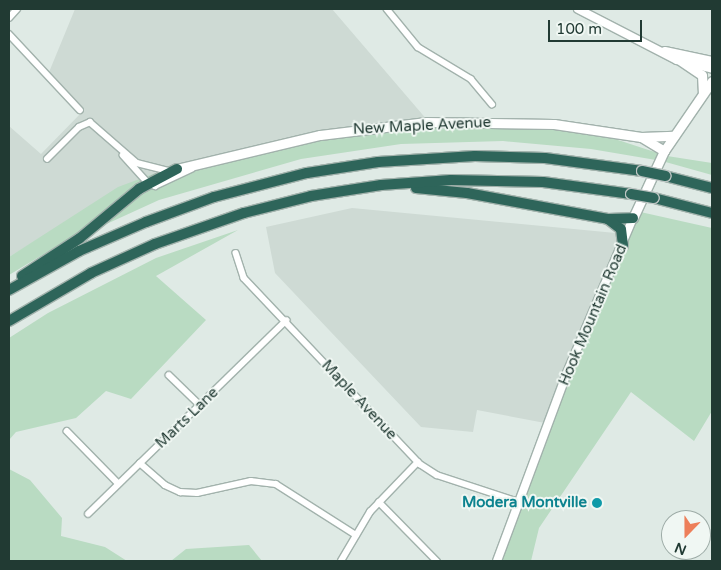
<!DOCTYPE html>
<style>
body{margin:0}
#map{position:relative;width:721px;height:570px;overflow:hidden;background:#dfeae5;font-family:"Varela Round",sans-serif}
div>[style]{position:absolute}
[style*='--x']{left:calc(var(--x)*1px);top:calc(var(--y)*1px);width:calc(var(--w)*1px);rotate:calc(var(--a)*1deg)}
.built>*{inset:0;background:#cedad4}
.green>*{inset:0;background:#b9dbc2}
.roads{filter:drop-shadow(1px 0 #a2b2ac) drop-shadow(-1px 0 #a2b2ac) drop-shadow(0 1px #a2b2ac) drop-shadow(0 -1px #a2b2ac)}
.minor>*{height:5.5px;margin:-2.75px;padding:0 2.75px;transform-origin:2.75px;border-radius:2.75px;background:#fff}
.tertiary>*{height:8px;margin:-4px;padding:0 4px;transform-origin:4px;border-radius:4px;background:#fff}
.secondary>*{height:9px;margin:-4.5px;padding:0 4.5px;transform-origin:4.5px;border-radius:4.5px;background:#fff}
.motorway>*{height:10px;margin:-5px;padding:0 5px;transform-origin:5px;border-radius:5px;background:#2e655a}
.bridges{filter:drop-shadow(1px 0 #bcc4c2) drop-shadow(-1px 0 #bcc4c2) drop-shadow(0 1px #bcc4c2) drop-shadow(0 -1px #bcc4c2)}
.motorway-bridge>*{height:10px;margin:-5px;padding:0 5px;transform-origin:5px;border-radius:5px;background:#2e655a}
.dots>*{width:14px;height:14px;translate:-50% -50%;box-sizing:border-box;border:2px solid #f0f7f3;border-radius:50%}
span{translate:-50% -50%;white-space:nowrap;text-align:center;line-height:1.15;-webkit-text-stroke:4px #f0f7f3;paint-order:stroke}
.street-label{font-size:15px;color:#213a33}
.culture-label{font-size:15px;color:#0d838f;font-weight:700}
.right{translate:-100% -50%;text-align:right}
.frame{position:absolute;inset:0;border:10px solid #213a33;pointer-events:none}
.north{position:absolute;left:661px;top:510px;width:50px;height:50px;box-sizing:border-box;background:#f0f7f3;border:1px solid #9daba6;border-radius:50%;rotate:202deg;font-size:14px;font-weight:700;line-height:20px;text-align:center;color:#213a33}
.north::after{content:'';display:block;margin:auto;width:18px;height:22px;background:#ed7f5a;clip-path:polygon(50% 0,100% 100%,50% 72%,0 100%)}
.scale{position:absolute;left:548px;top:20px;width:94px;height:22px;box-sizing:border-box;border:2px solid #213a33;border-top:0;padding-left:6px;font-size:15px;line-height:18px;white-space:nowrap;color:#213a33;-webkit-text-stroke:4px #f0f7f3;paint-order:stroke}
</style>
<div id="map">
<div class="built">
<div style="clip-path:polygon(75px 9px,332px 9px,428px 121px,86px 210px,9px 257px,9px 126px,41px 154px,82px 112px,47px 77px)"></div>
<div style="clip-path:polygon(352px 208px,626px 234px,545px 423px,477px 410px,473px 432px,421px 427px,275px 273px,266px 227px)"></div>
</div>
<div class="green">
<div style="clip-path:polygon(428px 121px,572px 125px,667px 156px,712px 163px,712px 175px,662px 161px,591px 149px,503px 141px,401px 144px,301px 159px,159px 200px,54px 248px,9px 275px,9px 257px,118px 187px,169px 168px,270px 144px)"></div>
<div style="clip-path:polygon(636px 211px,712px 228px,712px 411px,694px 441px,631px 392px,539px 528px,531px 561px,497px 561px,545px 423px)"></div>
<div style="clip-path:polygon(238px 230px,156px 276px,206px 320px,131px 399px,106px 391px,76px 418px,16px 432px,9px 440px,9px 338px,48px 313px,156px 258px)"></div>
<div style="clip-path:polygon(9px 469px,30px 480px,62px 518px,61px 536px,105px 547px,127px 561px,9px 561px)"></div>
<div style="clip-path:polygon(249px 545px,262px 561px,171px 561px,186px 549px)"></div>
</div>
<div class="roads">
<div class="minor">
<div style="--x:387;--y:9;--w:49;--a:50.8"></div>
<div style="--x:418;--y:47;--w:62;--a:31.1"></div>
<div style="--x:471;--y:79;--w:33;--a:50"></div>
<div style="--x:9;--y:18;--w:12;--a:-48"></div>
<div style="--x:9;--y:34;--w:104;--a:46.9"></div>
<div style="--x:123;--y:155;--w:38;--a:48"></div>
<div style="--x:148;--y:183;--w:8;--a:23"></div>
<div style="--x:155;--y:186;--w:40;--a:-25"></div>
<div style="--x:47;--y:159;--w:45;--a:-45"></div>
<div style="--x:79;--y:127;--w:12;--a:-24"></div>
<div style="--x:90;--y:122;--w:62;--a:41.1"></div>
<div style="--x:137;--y:163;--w:34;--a:14"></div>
<div style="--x:236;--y:253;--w:26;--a:72"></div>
<div style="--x:244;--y:278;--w:256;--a:46.6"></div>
<div style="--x:420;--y:464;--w:20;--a:33"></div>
<div style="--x:437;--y:475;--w:86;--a:18.2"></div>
<div style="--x:169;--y:375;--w:43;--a:44.1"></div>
<div style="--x:67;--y:431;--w:73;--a:45.6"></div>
<div style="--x:140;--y:463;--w:33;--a:41"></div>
<div style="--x:165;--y:485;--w:17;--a:25"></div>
<div style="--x:180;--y:492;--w:17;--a:3"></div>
<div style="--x:197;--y:493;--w:55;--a:-12.5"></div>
<div style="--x:251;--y:481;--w:25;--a:7"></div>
<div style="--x:276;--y:484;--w:95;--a:32.5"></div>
<div style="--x:379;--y:502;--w:83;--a:45.5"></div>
<div style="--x:88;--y:514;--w:277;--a:-44.3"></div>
<div style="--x:341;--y:561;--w:57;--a:-59.4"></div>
<div style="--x:370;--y:512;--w:69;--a:-46.2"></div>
</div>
<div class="tertiary">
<div style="--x:578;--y:9;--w:111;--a:27.3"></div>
<div style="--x:677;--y:60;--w:36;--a:14"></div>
<div style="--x:665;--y:51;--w:48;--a:12"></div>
<div style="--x:497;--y:561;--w:198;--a:-69.6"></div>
<div style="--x:566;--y:375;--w:171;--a:-66.9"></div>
</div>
<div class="secondary">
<div style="--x:681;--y:61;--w:25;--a:34"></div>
<div style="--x:702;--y:75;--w:18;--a:87"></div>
<div style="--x:641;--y:137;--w:27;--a:31"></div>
<div style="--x:177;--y:169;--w:147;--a:-13.4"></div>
<div style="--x:320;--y:135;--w:107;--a:-7"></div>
<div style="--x:426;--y:122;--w:128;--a:0.9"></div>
<div style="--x:554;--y:124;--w:88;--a:8.5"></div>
<div style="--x:641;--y:137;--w:33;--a:-2"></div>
<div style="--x:633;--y:218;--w:74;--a:-65.2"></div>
<div style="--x:664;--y:151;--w:85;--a:-55.6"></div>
</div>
<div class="motorway">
<div style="--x:665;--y:176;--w:49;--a:14.3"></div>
<div style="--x:416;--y:188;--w:51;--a:5.6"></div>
<div style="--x:467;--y:193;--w:143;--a:10.4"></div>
<div style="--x:608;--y:219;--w:25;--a:-2"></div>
<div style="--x:654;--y:198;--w:60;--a:14.5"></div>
<div style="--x:608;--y:219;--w:16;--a:38"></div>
<div style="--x:621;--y:229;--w:17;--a:83"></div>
<div style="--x:22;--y:276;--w:69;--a:-33.2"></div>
<div style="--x:80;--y:238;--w:77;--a:-39.7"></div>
<div style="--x:139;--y:189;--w:43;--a:-27.8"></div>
<div style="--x:9;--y:290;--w:80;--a:-29.1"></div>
<div style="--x:79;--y:251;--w:73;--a:-23.4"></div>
<div style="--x:146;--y:222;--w:72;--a:-20.2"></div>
<div style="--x:214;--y:197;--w:96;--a:-14.5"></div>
<div style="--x:307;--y:173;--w:72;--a:-8.8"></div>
<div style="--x:378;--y:162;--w:97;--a:-3.5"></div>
<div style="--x:475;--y:156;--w:70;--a:1.6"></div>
<div style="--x:545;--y:158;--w:98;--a:7.6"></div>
<div style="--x:9;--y:321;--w:95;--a:-30.3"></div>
<div style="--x:91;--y:273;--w:70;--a:-24.4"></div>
<div style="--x:155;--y:244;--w:94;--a:-19.2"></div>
<div style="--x:244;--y:213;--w:69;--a:-14.2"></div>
<div style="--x:311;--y:196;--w:71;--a:-8.9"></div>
<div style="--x:381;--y:185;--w:70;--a:-4.1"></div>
<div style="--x:451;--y:180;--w:92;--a:1.2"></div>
<div style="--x:543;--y:182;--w:89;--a:7.8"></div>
</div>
</div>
<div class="bridges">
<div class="motorway-bridge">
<div style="--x:642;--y:171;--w:24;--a:12"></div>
<div style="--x:631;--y:194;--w:23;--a:10"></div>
</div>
</div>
<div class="dots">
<div style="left:597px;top:503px;background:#0f9aa8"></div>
</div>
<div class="street-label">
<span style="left:422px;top:126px;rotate:-3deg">New Maple Avenue</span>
<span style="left:593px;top:315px;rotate:-67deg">Hook Mountain Road</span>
<span style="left:359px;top:400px;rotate:47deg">Maple Avenue</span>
<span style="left:187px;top:418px;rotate:-44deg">Marts Lane</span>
</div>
<div class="culture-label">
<span class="right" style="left:587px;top:503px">Modera Montville</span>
</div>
<div class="frame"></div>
<div class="north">N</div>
<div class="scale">100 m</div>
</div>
